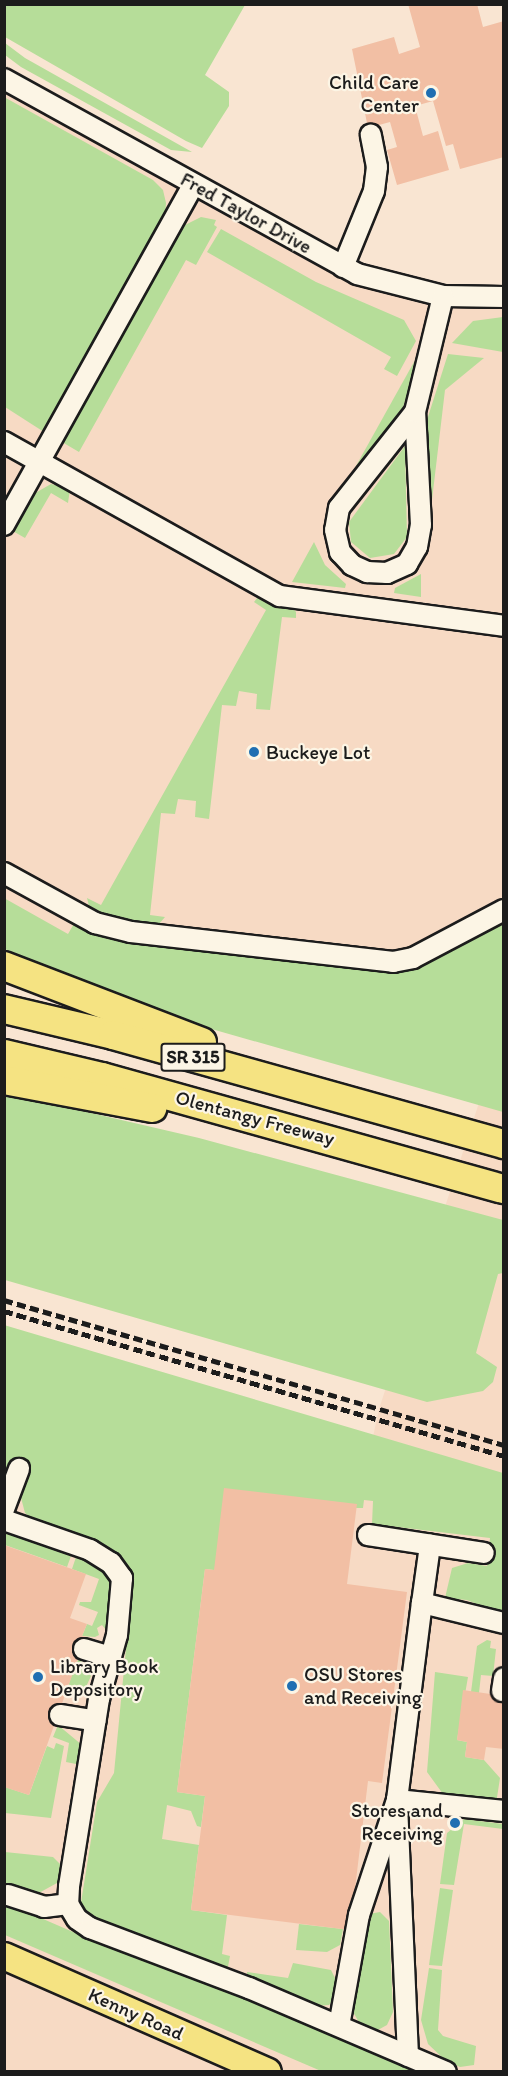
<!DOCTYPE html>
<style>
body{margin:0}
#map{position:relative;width:508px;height:2076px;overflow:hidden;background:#f9e5d2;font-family:Itim,sans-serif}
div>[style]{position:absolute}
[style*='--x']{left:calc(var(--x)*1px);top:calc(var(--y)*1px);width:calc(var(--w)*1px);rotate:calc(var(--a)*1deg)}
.built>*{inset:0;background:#f7dac4}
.green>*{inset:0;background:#b6dd99}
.building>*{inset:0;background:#f2bfa4}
.roads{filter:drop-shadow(2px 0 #1c1c1c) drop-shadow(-2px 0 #1c1c1c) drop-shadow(0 2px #1c1c1c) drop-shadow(0 -2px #1c1c1c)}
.minor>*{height:20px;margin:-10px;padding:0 10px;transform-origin:10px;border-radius:10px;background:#fcf5e5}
.major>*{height:26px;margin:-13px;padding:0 13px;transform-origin:13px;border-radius:13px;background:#f5e382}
.highway>*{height:28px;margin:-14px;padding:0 14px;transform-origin:14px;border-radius:14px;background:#f5e382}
.rail>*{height:4.5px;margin-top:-2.25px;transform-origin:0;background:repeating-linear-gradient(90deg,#1c1c1c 0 9px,transparent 0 13.5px)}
.dots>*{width:16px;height:16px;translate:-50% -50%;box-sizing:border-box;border:3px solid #fcf5e5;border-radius:50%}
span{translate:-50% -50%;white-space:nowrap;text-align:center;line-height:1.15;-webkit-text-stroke:4.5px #fcf5e5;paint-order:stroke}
.shield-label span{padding:2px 4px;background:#fcf5e5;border:2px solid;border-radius:4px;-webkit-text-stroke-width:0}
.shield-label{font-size:18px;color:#1c1c1c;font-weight:700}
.poi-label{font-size:20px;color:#1c1c1c}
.right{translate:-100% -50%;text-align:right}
.left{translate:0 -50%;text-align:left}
.street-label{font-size:20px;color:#1c1c1c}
.frame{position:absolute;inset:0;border:6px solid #1c1c1c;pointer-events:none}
</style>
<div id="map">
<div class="built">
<div style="clip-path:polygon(5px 79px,357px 274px,503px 297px,503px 2071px,5px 2071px,5px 1337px,371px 1446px,379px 1409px,491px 1066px,5px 926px)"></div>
</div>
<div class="green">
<div style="clip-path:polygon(5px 4px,245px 5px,205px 75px,229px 92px,229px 106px,202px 148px,186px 141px,5px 37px)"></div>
<div style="clip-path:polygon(5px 43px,25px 58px,192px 152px,171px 150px,21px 67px,5px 55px)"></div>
<div style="clip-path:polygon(4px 97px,153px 180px,163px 190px,166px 203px,165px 216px,44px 432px,5px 407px)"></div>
<div style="clip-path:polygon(201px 217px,216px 220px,214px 225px,217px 227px,196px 265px,186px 260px,79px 452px,62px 442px,179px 228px)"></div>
<div style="clip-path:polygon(221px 229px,316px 282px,404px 320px,416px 341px,397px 376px,384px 369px,391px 357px,207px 252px)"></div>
<div style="clip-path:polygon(503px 317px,503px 352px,452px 343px,473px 321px)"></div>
<div style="clip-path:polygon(421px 351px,400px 417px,342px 491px,419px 353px)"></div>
<div style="clip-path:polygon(448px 354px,484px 358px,445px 390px,430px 517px,426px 517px,427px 420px)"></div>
<div style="clip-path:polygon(405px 446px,407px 537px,394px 554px,370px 558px,351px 542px,349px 522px)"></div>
<div style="clip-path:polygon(51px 484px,70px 489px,68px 503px,51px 493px,25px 538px,11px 530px,30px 496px)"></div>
<div style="clip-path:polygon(314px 542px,325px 565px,346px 584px,345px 588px,292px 582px)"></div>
<div style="clip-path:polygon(421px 574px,421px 597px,394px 593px,395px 588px)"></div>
<div style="clip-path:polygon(258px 597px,292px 607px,296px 612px,296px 618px,282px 617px,270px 710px,256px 709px,257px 694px,239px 691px,236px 706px,222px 705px,209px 819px,195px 817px,196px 801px,178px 799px,175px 814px,161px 813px,150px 915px,165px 917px,159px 924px,111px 917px,89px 906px,87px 898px,101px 905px,266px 610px,254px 602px)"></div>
<div style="clip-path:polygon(4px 898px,68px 934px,75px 922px,409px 967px,433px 959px,503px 923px,503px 1112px,201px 1026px,52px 972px,5px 949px)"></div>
<div style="clip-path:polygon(5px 1093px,199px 1138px,503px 1220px,503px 1273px,498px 1274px,476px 1353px,497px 1367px,493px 1382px,483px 1391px,427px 1402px,5px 1280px)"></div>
<div style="clip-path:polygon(4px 1325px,503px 1473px,503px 1615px,467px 1600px,445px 1598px,452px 1568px,468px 1563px,487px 1566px,490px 1538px,372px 1524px,373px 1501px,364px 1500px,363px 1508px,356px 1508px,214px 1570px,205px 1569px,177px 1792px,205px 1796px,201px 1827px,197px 1826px,191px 1811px,167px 1805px,162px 1839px,199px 1845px,191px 1910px,227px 1915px,222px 1954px,230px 1956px,227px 1972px,92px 1920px,80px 1909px,97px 1802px,114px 1773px,132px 1586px,129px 1570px,118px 1554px,35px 1521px,25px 1513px,20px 1494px,5px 1485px)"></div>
<div style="clip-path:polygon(5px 1532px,71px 1556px,67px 1567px,5px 1545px)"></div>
<div style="clip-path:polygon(76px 1557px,104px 1571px,112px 1586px,109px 1626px,107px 1631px,102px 1625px,97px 1628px,99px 1635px,95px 1637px,82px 1636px,87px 1624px,92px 1626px,98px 1612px,79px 1605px,80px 1602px,91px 1602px,99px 1579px,72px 1569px)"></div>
<div style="clip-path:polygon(487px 1640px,491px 1641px,490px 1648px,496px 1649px,493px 1676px,481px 1675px,479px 1693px,471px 1692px,477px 1646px)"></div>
<div style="clip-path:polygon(78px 1659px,89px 1667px,91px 1676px,85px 1689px,72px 1691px,69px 1696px,65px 1694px)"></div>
<div style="clip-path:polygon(435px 1672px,468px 1677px,457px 1740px,467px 1742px,465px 1757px,484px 1760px,500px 1778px,496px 1804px,443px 1794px,427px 1772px)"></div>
<div style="clip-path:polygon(58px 1725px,82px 1745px,81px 1765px,66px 1762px,69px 1743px,53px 1737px)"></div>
<div style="clip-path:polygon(56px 1743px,64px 1746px,51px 1818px,5px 1813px,5px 1787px,29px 1795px,47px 1746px,54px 1749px)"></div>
<div style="clip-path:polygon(464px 1819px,503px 1824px,503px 1829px,464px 1824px,454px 1885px,440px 1884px,447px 1833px)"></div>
<div style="clip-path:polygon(5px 1852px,53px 1857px,61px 1865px,62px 1873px,57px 1883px,37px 1894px,8px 1885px,5px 1894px)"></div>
<div style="clip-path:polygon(440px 1888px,453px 1890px,442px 1966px,429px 1965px)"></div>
<div style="clip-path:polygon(4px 1902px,103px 1945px,310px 2024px,420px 2071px,321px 2071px,5px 1935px)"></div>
<div style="clip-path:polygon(380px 1912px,389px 1921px,393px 2012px,387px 2025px,376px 2031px,361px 2026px,352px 2010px,364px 1924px,369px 1914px)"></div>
<div style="clip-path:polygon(299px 1924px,343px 1929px,340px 1945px,327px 1952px,296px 1950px)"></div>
<div style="clip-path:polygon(293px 1963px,331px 1970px,337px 1982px,334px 1999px,329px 2005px,316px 2006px,247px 1976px,247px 1972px,288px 1978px)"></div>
<div style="clip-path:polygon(429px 1968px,442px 1970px,438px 2030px,443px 2036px,476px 2046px,474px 2065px,460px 2067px,446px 2061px,428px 2044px,421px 2020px)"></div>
</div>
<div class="building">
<div style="clip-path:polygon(408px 4px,477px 4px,483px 27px,504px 21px,504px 157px,460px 169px,453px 144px,446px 146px,433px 101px,415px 106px,423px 136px,438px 131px,449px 170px,397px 185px,387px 150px,397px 147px,390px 122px,368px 128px,352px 49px,394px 37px,399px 54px,420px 47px)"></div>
<div style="clip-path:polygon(224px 1488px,357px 1504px,347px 1584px,407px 1592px,382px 1783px,368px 1781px,350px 1930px,191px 1910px,205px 1796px,177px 1792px,205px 1569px,214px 1570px)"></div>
<div style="clip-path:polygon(4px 1545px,86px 1574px,70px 1618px,87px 1624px,82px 1636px,86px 1637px,29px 1795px,4px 1787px)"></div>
<div style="clip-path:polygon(463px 1690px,504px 1696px,504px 1749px,486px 1747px,484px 1760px,465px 1757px,467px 1742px,457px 1740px)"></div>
</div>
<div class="roads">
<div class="minor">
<div style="--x:4;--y:79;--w:403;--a:28.9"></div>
<div style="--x:357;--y:274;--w:89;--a:14.3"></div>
<div style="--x:443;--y:296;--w:61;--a:0.9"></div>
<div style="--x:343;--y:267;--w:82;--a:-67.8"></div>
<div style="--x:374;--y:191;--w:24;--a:-83"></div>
<div style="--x:377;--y:167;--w:33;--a:-101"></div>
<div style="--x:415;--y:412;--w:122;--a:128.4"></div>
<div style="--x:339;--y:508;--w:22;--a:100"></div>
<div style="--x:335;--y:530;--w:23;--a:77"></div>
<div style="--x:340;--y:552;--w:18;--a:47"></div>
<div style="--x:352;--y:565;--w:17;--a:25"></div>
<div style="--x:367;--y:572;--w:20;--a:3"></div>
<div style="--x:387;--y:573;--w:22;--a:-24"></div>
<div style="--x:407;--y:564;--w:20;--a:-60"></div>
<div style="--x:417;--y:547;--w:22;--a:-80"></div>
<div style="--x:421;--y:525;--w:113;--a:-93"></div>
<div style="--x:415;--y:412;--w:119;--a:-76.4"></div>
<div style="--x:4;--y:442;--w:316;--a:29.2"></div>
<div style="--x:280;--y:596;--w:226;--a:7.6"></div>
<div style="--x:4;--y:525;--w:390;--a:-60.9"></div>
<div style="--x:4;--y:873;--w:104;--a:28.8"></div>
<div style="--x:95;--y:923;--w:37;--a:14"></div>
<div style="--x:131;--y:932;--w:264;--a:6.5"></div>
<div style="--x:393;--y:962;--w:20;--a:-11"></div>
<div style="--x:413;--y:958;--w:103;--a:-27.8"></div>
<div style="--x:4;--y:1509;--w:43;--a:-69.4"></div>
<div style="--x:4;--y:1520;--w:91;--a:19.2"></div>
<div style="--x:90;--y:1550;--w:25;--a:32"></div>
<div style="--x:111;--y:1563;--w:19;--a:54"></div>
<div style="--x:122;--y:1578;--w:57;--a:95"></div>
<div style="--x:117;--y:1635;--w:66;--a:105.7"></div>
<div style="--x:99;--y:1699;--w:190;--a:99.1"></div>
<div style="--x:69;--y:1887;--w:17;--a:93"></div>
<div style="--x:68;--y:1904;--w:17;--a:59"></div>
<div style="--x:77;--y:1919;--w:16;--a:35"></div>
<div style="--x:90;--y:1928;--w:170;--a:20.7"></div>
<div style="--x:249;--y:1988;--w:214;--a:23.1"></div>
<div style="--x:368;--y:1535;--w:117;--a:8.8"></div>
<div style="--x:422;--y:1603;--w:59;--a:-82.1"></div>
<div style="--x:84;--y:1649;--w:28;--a:17"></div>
<div style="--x:502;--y:1691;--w:13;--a:-81"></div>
<div style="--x:60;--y:1715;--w:36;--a:9"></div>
<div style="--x:8;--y:1895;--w:38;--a:18"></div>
<div style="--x:44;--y:1907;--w:24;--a:-7"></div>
<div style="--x:339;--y:2026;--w:113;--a:-79.8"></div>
<div style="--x:359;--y:1915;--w:121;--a:-71.7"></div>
<div style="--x:397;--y:1800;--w:199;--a:-82.8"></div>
<div style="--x:422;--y:1603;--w:84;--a:13.7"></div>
<div style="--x:408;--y:2056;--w:256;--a:-92.5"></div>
<div style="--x:397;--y:1800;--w:108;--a:5.9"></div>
</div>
<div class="major">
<div style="--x:4;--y:1956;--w:288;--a:23.7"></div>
</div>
<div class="highway">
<div style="--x:4;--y:966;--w:212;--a:21"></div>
<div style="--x:4;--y:1009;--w:112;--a:13.4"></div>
<div style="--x:113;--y:1035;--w:406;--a:15.6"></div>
<div style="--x:4;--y:1054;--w:101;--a:13.2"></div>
<div style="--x:102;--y:1077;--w:417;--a:15.6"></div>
<div style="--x:4;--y:1080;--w:151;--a:10.7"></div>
</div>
</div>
<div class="rail">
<div style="--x:4;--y:1300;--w:521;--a:16.17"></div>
<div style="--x:4;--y:1311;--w:521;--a:16.17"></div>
</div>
<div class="dots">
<div style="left:431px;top:93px;background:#1f6fb2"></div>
<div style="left:254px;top:752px;background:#1f6fb2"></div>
<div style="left:38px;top:1677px;background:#1f6fb2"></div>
<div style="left:292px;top:1686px;background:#1f6fb2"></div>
<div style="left:455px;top:1823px;background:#1f6fb2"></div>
</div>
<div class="shield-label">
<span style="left:193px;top:1057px">SR 315</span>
</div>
<div class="poi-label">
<span class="right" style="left:419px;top:94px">Child Care<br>Center</span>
<span class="left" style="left:266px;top:752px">Buckeye Lot</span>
<span class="left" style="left:50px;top:1678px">Library Book<br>Depository</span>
<span class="left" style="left:304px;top:1686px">OSU Stores<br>and Receiving</span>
<span class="right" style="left:443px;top:1822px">Stores and<br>Receiving</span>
</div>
<div class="street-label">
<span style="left:246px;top:213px;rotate:29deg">Fred Taylor Drive</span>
<span style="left:255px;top:1118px;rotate:15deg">Olentangy Freeway</span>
<span style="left:136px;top:2014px;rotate:24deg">Kenny Road</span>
</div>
<div class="frame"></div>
</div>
